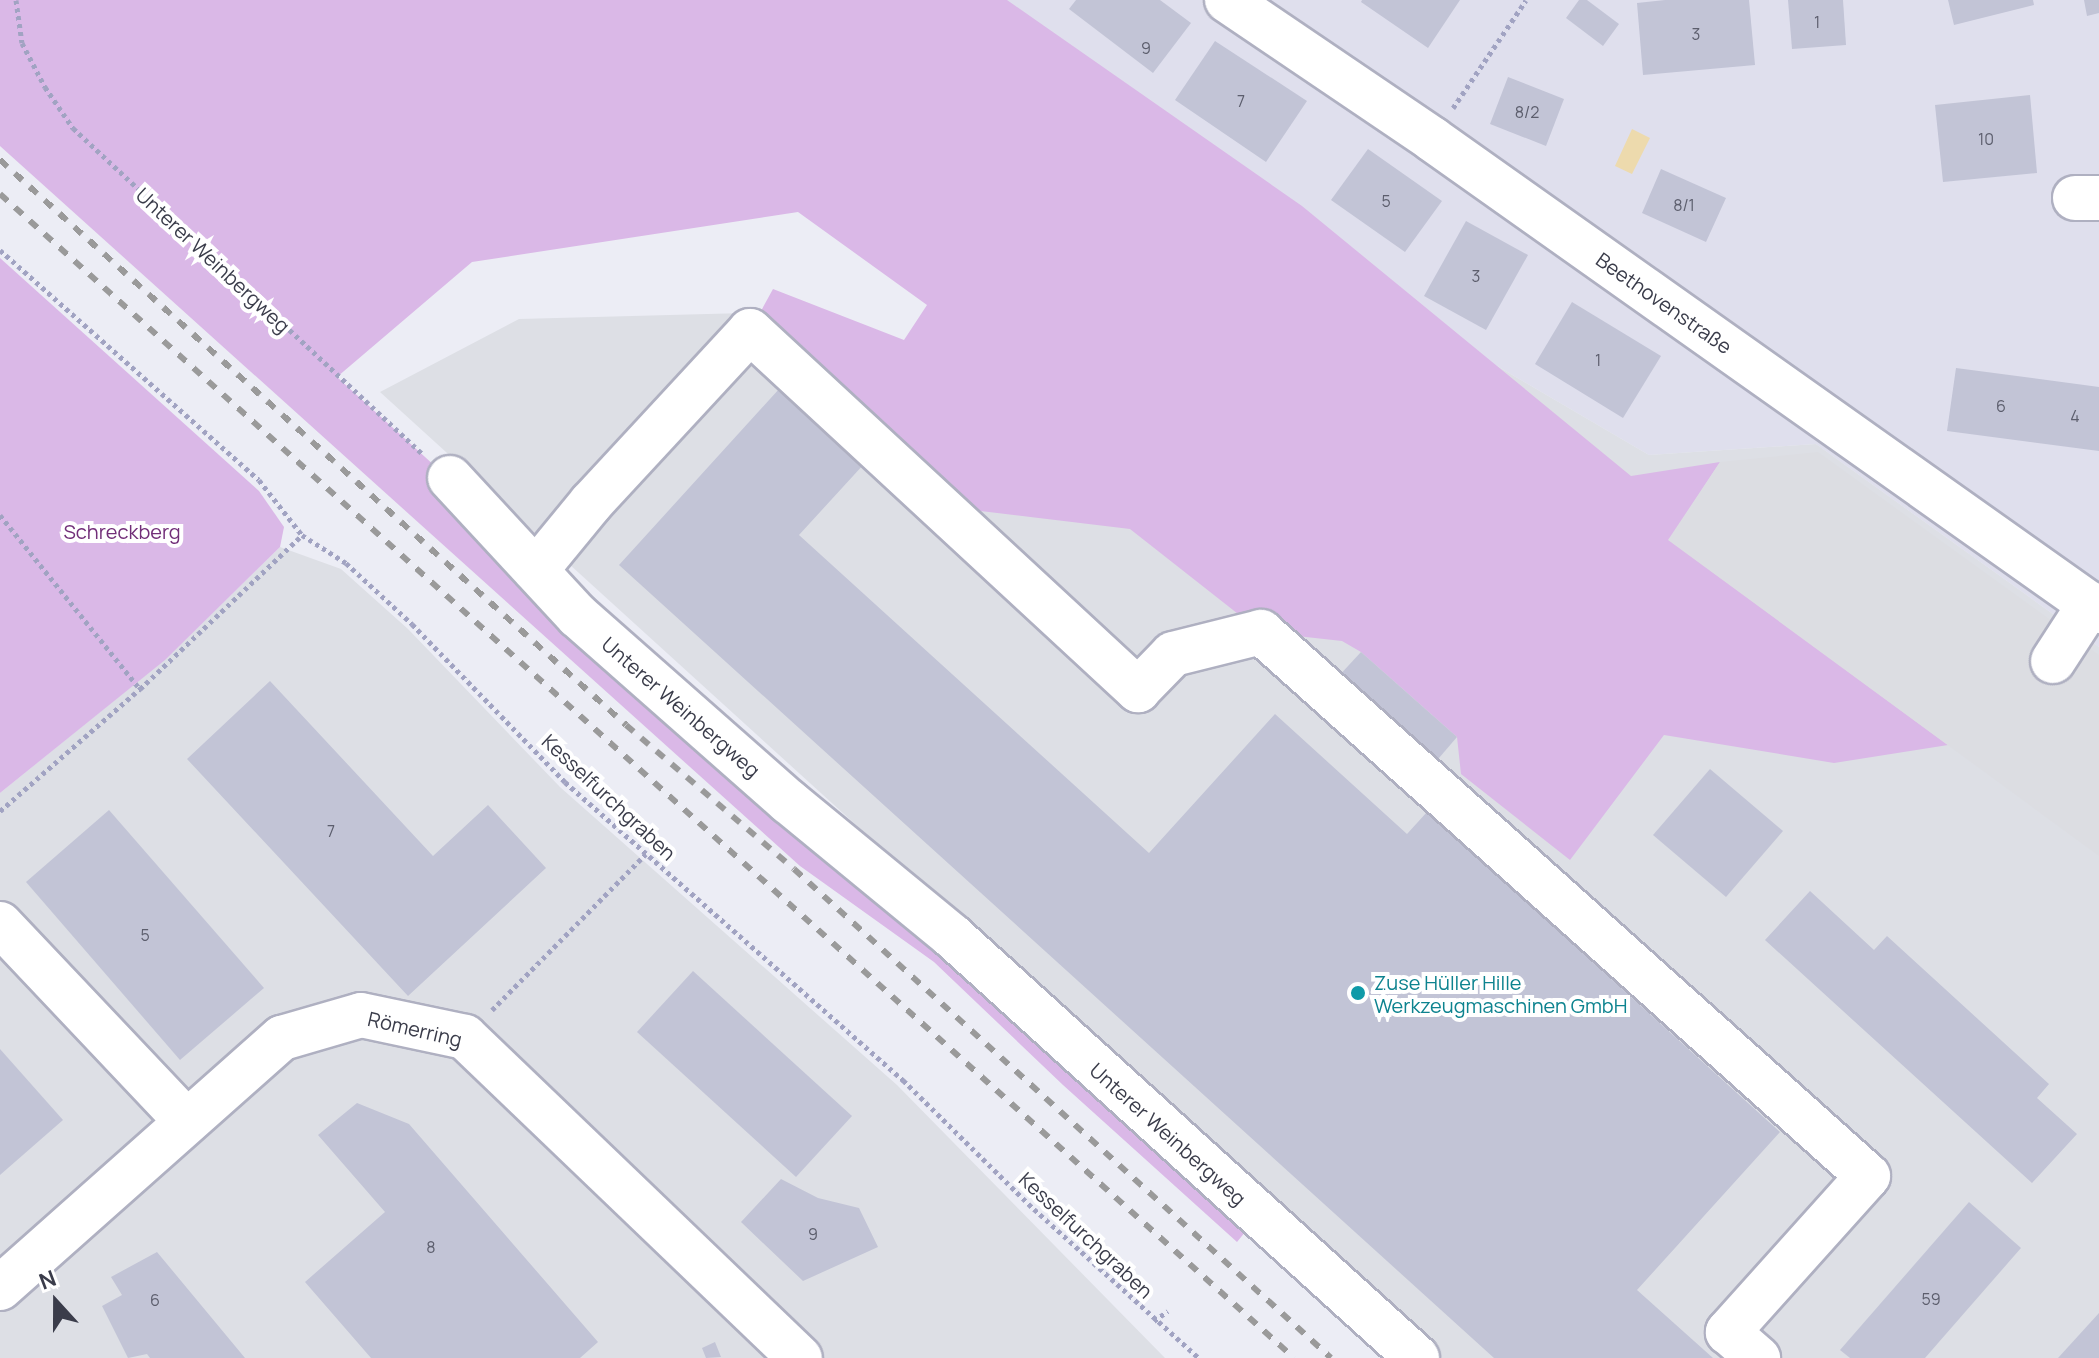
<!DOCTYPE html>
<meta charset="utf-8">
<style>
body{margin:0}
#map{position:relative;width:2099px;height:1358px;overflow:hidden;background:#ecedf5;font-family:Manrope,sans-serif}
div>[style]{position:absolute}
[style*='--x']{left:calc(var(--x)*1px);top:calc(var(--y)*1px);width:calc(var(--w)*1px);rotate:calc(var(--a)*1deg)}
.residential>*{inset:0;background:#dfdfed}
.industrial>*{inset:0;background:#dddfe5}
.green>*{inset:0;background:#dab8e7}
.parking>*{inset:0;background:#dcdde2}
.water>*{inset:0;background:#eddaad}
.building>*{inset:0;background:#c2c4d6}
.path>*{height:5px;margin-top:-2.5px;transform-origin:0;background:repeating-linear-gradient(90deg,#a1a3c2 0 4px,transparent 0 8px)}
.roads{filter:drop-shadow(2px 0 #afb0c1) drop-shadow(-2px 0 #afb0c1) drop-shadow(0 2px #afb0c1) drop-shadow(0 -2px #afb0c1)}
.minor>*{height:44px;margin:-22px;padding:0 22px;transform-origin:22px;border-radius:22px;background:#fff}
.rail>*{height:6px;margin-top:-3px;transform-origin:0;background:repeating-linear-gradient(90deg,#9a9a9a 0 10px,transparent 0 20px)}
.dots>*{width:22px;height:22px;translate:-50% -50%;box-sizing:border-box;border:4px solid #fff;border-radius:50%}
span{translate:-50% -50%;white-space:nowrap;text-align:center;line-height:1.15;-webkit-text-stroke:8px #fff;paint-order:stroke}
.number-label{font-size:16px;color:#5c5e6d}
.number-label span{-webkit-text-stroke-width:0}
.street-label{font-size:20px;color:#3a3c4a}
.park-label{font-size:20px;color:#722f79}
.culture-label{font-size:20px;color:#0d838f}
.left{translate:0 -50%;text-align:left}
.north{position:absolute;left:16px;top:1262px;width:80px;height:80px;-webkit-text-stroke:6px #fff;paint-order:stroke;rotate:339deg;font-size:22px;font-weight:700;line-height:32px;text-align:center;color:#3a3c4a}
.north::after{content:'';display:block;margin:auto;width:28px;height:36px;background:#3a3c4a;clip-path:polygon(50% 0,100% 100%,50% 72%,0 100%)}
</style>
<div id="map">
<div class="residential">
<div style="clip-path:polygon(905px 0,2099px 0,2099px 647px,1816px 444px,1649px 455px,1108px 138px)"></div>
</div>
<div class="industrial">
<div style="clip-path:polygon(1108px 138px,1649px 455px,1816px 444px,2099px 647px,2099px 1358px,1442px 1358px,380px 392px,519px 319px,785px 312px,879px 413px)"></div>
<div style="clip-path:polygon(280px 547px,341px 569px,408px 629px,560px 787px,897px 1085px,1165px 1358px,0 1358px,0 793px,164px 660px)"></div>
</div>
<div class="green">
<div style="clip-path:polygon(0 0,1007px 0,1302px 206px,1631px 476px,1720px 462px,1669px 540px,1948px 745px,1834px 763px,1664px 735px,1570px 860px,1461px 774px,1457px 737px,1361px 652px,1342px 641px,1261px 632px,1130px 529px,939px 506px,750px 331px,773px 289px,904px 340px,927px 305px,798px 212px,472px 262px,337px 377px,1259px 1215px,1237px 1242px,1063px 1085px,934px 962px,800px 866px,0 146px)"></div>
<div style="clip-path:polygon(0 258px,259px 491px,284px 527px,280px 547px,165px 660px,0 793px)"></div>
</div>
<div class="parking">
<div style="clip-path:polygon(1818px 452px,2099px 655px,2099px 856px,1668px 540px,1720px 462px)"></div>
</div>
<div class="water">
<div style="clip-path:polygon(1632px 129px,1650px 138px,1632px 174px,1615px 166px)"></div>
</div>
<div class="building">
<div style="clip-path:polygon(1076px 0,1160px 0,1191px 23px,1153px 73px,1069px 9px)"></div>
<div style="clip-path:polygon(1362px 0,1460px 0,1428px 48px,1361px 2px)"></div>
<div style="clip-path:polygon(1579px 0,1587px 0,1619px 24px,1603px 46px,1566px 18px)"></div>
<div style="clip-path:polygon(1665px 0,1749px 0,1755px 65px,1643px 75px,1637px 3px)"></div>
<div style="clip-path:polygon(1788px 0,1843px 0,1846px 45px,1792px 49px)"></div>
<div style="clip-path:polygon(1948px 0,2033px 0,2034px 5px,1954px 25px)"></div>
<div style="clip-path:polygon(2084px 0,2099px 0,2099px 13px,2087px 16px)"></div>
<div style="clip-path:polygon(1215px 41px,1307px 101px,1266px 162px,1175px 100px)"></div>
<div style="clip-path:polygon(1508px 77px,1564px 99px,1546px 146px,1490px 124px)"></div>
<div style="clip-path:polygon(2030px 95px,2037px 173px,1943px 182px,1935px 105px)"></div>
<div style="clip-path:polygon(1368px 149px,1442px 201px,1405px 252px,1331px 200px)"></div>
<div style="clip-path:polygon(1661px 169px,1726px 198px,1706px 242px,1642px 213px)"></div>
<div style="clip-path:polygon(1466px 221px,1528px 255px,1486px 330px,1424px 296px)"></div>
<div style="clip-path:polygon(1572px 302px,1661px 356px,1623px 418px,1535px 364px)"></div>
<div style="clip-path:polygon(1956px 368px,2099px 387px,2099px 451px,1947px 431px)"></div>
<div style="clip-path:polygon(780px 388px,864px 464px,799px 535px,1149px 853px,1275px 714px,1407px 834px,1427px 812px,1780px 1132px,1637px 1290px,1713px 1358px,1494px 1358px,619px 565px)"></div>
<div style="clip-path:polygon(1361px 652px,1457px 737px,1433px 765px,1336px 679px)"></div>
<div style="clip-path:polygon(270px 681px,433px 856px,488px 805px,546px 868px,408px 996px,187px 759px)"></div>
<div style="clip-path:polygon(1710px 769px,1783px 831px,1726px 897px,1653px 835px)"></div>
<div style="clip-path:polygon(109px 810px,264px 988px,180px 1060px,26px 882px)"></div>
<div style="clip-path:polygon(1810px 891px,1874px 950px,1887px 936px,2049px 1084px,2037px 1098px,2077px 1134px,2032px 1183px,1765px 940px)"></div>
<div style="clip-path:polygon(693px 971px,852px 1116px,796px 1177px,637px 1032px)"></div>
<div style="clip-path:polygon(0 1049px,63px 1120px,0 1175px)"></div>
<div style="clip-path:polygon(357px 1103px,409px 1124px,598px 1342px,580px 1358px,371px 1358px,305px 1282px,385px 1212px,318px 1135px)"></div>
<div style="clip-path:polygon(781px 1179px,818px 1198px,859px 1208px,878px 1247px,803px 1281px,741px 1222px)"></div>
<div style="clip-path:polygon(1969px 1202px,2021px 1248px,1925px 1358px,1850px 1358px,1840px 1350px)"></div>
<div style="clip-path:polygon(157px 1252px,245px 1358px,150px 1358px,147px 1354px,128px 1358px,102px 1306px,122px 1295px,111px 1277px)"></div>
<div style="clip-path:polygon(2099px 1313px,2099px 1358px,2058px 1358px)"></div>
<div style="clip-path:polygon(715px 1342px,721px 1357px,706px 1358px,702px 1348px)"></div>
</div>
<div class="path">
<div style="--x:16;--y:0;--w:43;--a:82.1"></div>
<div style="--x:22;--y:43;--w:50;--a:62.4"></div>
<div style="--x:45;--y:87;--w:50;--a:55.7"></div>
<div style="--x:73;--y:128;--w:478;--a:43"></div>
<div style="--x:1453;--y:108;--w:130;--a:-55.9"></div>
<div style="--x:0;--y:250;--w:346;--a:41.6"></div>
<div style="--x:259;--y:480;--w:70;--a:52"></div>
<div style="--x:302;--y:535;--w:52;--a:32.5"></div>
<div style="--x:346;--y:563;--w:90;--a:42.7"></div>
<div style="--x:412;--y:624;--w:220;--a:45.9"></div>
<div style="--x:565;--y:782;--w:451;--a:41.4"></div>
<div style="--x:903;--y:1080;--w:184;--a:44.6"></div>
<div style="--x:1034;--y:1209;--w:222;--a:42.1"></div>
<div style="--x:0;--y:515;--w:223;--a:51.2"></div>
<div style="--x:0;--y:811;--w:186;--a:-41.1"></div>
<div style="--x:140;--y:689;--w:224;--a:-43.5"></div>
<div style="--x:492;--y:1010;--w:219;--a:-45.4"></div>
<div style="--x:1154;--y:1321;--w:17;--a:-36"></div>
</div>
<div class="roads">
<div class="minor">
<div style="--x:1227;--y:0;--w:248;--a:34.1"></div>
<div style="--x:1432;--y:139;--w:817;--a:35.28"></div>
<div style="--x:2075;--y:198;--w:24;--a:0"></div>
<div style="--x:450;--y:478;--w:188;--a:47.2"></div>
<div style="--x:578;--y:616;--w:281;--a:41.4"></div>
<div style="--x:789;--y:802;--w:211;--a:39.4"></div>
<div style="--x:952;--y:936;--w:628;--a:42.22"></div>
<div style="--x:536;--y:570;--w:87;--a:-50.6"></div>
<div style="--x:591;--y:503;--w:234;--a:-47.2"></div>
<div style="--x:750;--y:331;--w:529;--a:42.78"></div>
<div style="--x:1138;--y:690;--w:50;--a:-45.8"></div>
<div style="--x:1173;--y:654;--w:91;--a:-14"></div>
<div style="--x:1261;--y:632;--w:815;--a:41.87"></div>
<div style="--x:1868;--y:1176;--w:210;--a:131.9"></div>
<div style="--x:1728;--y:1332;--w:40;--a:41"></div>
<div style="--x:2053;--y:661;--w:68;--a:-57"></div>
<div style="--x:0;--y:924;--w:272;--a:46.6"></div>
<div style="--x:0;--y:1288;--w:377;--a:-41.6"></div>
<div style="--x:282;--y:1038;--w:82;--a:-16.2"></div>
<div style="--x:361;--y:1015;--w:106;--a:11.9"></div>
<div style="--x:465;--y:1037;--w:464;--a:43.8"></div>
</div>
</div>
<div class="rail">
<div style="--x:0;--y:160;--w:843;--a:42.07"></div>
<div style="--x:626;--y:725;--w:221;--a:40.6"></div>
<div style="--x:794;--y:869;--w:726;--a:42.32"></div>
<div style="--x:0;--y:194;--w:1740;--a:41.97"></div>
</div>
<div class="dots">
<div style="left:1358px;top:993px;background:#0f9aa8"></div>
</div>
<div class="number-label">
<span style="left:1817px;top:22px">1</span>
<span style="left:1696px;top:34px">3</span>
<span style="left:1146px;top:48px">9</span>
<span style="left:1241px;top:101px">7</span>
<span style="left:1527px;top:112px">8/2</span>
<span style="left:1986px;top:139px">10</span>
<span style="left:1386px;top:201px">5</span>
<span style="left:1684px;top:205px">8/1</span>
<span style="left:1476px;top:276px">3</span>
<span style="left:1598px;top:360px">1</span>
<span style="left:2001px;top:406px">6</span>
<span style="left:2075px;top:416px">4</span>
<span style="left:331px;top:831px">7</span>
<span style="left:145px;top:935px">5</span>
<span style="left:813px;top:1234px">9</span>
<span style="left:431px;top:1247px">8</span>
<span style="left:1931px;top:1299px">59</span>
<span style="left:155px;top:1300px">6</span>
</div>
<div class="street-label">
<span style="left:213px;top:260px;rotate:43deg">Unterer Weinbergweg</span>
<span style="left:1664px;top:303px;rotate:35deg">Beethovenstraße</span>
<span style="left:681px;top:707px;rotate:41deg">Unterer Weinbergweg</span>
<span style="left:609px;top:797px;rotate:43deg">Kesselfurchgraben</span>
<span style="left:415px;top:1029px;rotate:13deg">Römerring</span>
<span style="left:1168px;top:1134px;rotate:42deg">Unterer Weinbergweg</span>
<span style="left:1086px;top:1235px;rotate:43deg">Kesselfurchgraben</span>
</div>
<div class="park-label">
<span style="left:122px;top:531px">Schreckberg</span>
</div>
<div class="culture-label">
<span class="left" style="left:1374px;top:994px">Zuse Hüller Hille<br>Werkzeugmaschinen GmbH</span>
</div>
<div class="north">N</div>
</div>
